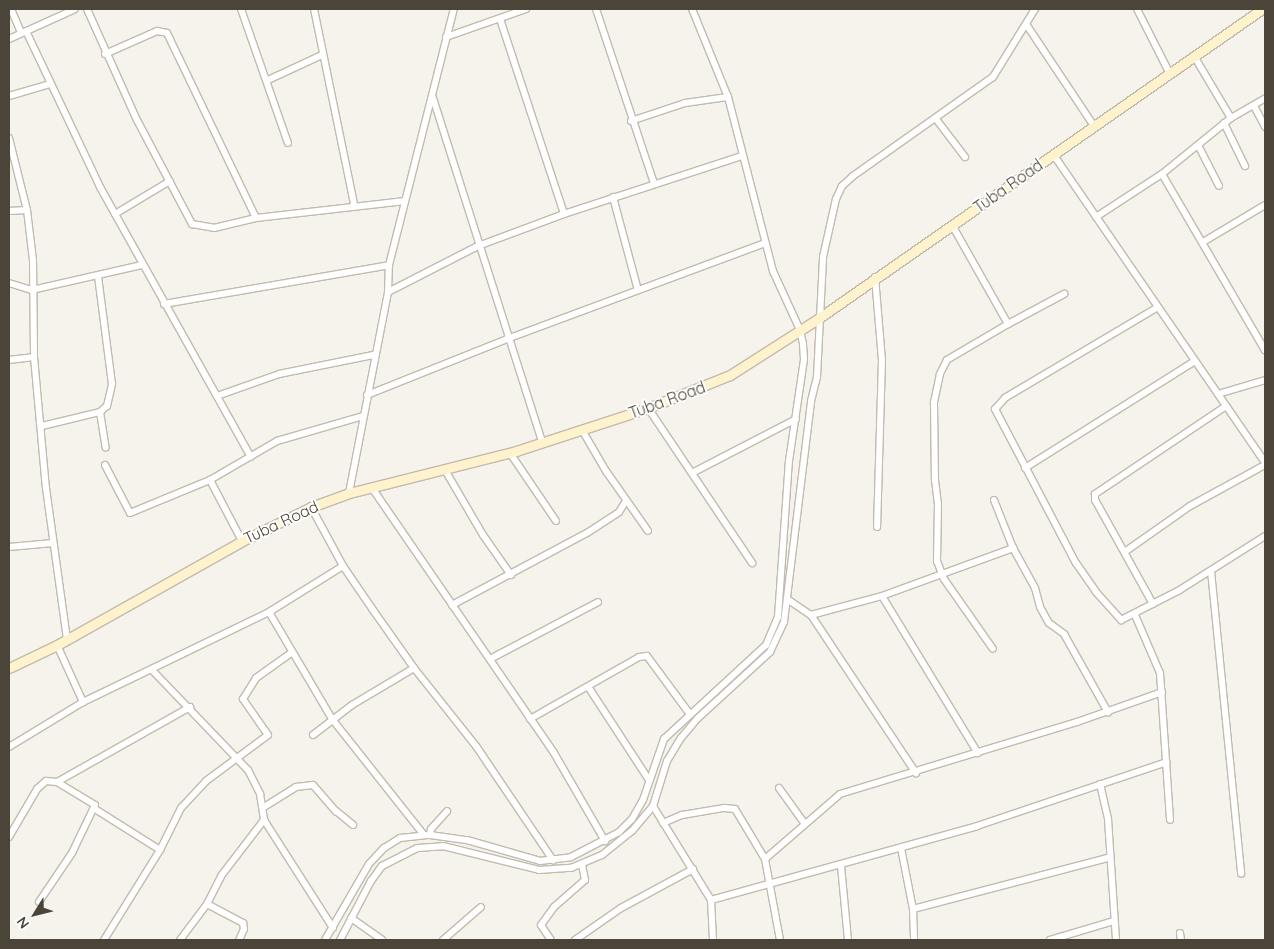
<!DOCTYPE html>
<style>
body{margin:0}
#map{position:relative;width:1274px;height:949px;overflow:hidden;background:#f6f3ec;font-family:Quicksand,sans-serif}
div>[style]{position:absolute}
[style*='--x']{left:calc(var(--x)*1px);top:calc(var(--y)*1px);width:calc(var(--w)*1px);rotate:calc(var(--a)*1deg)}
.roads{filter:drop-shadow(1px 0 #c2bbae) drop-shadow(-1px 0 #c2bbae) drop-shadow(0 1px #c2bbae) drop-shadow(0 -1px #c2bbae)}
.street>*{height:6px;margin:-3px;padding:0 3px;transform-origin:3px;border-radius:3px;background:#fff}
.secondary>*{height:9px;margin:-4.5px;padding:0 4.5px;transform-origin:4.5px;border-radius:4.5px;background:#fff3cd}
span{translate:-50% -50%;white-space:nowrap;text-align:center;line-height:1.15;-webkit-text-stroke:4px #fff;paint-order:stroke}
.street-label{font-size:16px;color:#4b4439}
.frame{position:absolute;inset:0;border:10px solid #4b4439;pointer-events:none}
.north{position:absolute;left:10px;top:889px;width:50px;height:50px;-webkit-text-stroke:4px #fff;paint-order:stroke;rotate:234deg;font-size:14px;font-weight:700;line-height:20px;text-align:center;color:#4b4439}
.north::after{content:'';display:block;margin:auto;width:18px;height:22px;background:#4b4439;clip-path:polygon(50% 0,100% 100%,50% 72%,0 100%)}
</style>
<div id="map">
<div class="roads">
<div class="street">
<div style="--x:11;--y:9;--w:26;--a:67"></div>
<div style="--x:87;--y:9;--w:122;--a:65.8"></div>
<div style="--x:137;--y:120;--w:118;--a:62.1"></div>
<div style="--x:192;--y:224;--w:22;--a:10"></div>
<div style="--x:214;--y:228;--w:43;--a:-13.4"></div>
<div style="--x:256;--y:218;--w:150;--a:-6.5"></div>
<div style="--x:241;--y:9;--w:142;--a:70.7"></div>
<div style="--x:314;--y:9;--w:199;--a:78.4"></div>
<div style="--x:596;--y:9;--w:183;--a:71.6"></div>
<div style="--x:1137;--y:9;--w:71;--a:63.1"></div>
<div style="--x:500;--y:19;--w:205;--a:71.8"></div>
<div style="--x:1026;--y:24;--w:123;--a:56.3"></div>
<div style="--x:26;--y:31;--w:173;--a:64.6"></div>
<div style="--x:100;--y:187;--w:309;--a:60.8"></div>
<div style="--x:446;--y:37;--w:85;--a:-19.3"></div>
<div style="--x:9;--y:39;--w:72;--a:-24.4"></div>
<div style="--x:105;--y:54;--w:57;--a:-23.9"></div>
<div style="--x:157;--y:31;--w:10;--a:11"></div>
<div style="--x:167;--y:33;--w:205;--a:64.3"></div>
<div style="--x:1194;--y:56;--w:72;--a:59.2"></div>
<div style="--x:268;--y:80;--w:60;--a:-24.8"></div>
<div style="--x:9;--y:96;--w:43;--a:-16.3"></div>
<div style="--x:433;--y:98;--w:361;--a:72.4"></div>
<div style="--x:1254;--y:106;--w:24;--a:62"></div>
<div style="--x:936;--y:119;--w:48;--a:52.7"></div>
<div style="--x:631;--y:121;--w:57;--a:-18.4"></div>
<div style="--x:685;--y:103;--w:43;--a:-7.9"></div>
<div style="--x:1224;--y:123;--w:48;--a:64"></div>
<div style="--x:9;--y:138;--w:74;--a:76"></div>
<div style="--x:27;--y:210;--w:50;--a:83.2"></div>
<div style="--x:33;--y:260;--w:97;--a:89.4"></div>
<div style="--x:34;--y:357;--w:132;--a:84.8"></div>
<div style="--x:46;--y:488;--w:152;--a:82.1"></div>
<div style="--x:1198;--y:145;--w:46;--a:62.9"></div>
<div style="--x:1053;--y:154;--w:375;--a:55.5"></div>
<div style="--x:1162;--y:174;--w:204;--a:59.7"></div>
<div style="--x:613;--y:197;--w:96;--a:75"></div>
<div style="--x:9;--y:211;--w:18;--a:-3"></div>
<div style="--x:115;--y:214;--w:64;--a:-31"></div>
<div style="--x:1096;--y:217;--w:79;--a:-33.1"></div>
<div style="--x:1162;--y:174;--w:89;--a:-39.1"></div>
<div style="--x:1231;--y:118;--w:39;--a:-30"></div>
<div style="--x:952;--y:225;--w:114;--a:60.5"></div>
<div style="--x:1008;--y:324;--w:71;--a:149.5"></div>
<div style="--x:947;--y:360;--w:16;--a:117"></div>
<div style="--x:940;--y:374;--w:30;--a:102"></div>
<div style="--x:934;--y:403;--w:77;--a:89.3"></div>
<div style="--x:935;--y:480;--w:23;--a:83"></div>
<div style="--x:938;--y:503;--w:58;--a:91"></div>
<div style="--x:937;--y:561;--w:19;--a:69"></div>
<div style="--x:944;--y:579;--w:85;--a:55"></div>
<div style="--x:1203;--y:242;--w:72;--a:-30.8"></div>
<div style="--x:875;--y:277;--w:83;--a:85.2"></div>
<div style="--x:882;--y:360;--w:167;--a:91.7"></div>
<div style="--x:9;--y:283;--w:24;--a:17"></div>
<div style="--x:32;--y:290;--w:113;--a:-12.8"></div>
<div style="--x:388;--y:292;--w:101;--a:-27.1"></div>
<div style="--x:478;--y:246;--w:92;--a:-20.4"></div>
<div style="--x:564;--y:214;--w:186;--a:-18.1"></div>
<div style="--x:164;--y:304;--w:228;--a:-9.8"></div>
<div style="--x:1158;--y:307;--w:178;--a:149.3"></div>
<div style="--x:1005;--y:398;--w:15;--a:132"></div>
<div style="--x:995;--y:409;--w:174;--a:62.3"></div>
<div style="--x:1076;--y:563;--w:35;--a:55"></div>
<div style="--x:1096;--y:592;--w:38;--a:48"></div>
<div style="--x:1121;--y:620;--w:64;--a:-27"></div>
<div style="--x:1178;--y:591;--w:103;--a:-32.3"></div>
<div style="--x:1008;--y:324;--w:64;--a:-28.2"></div>
<div style="--x:9;--y:360;--w:25;--a:-7"></div>
<div style="--x:1218;--y:394;--w:49;--a:-16.6"></div>
<div style="--x:367;--y:395;--w:151;--a:-21.8"></div>
<div style="--x:507;--y:339;--w:275;--a:-20.4"></div>
<div style="--x:217;--y:396;--w:66;--a:-19.5"></div>
<div style="--x:279;--y:374;--w:96;--a:-11.4"></div>
<div style="--x:648;--y:408;--w:187;--a:56.1"></div>
<div style="--x:100;--y:412;--w:36;--a:81"></div>
<div style="--x:42;--y:426;--w:60;--a:-13.6"></div>
<div style="--x:100;--y:412;--w:9;--a:-41"></div>
<div style="--x:107;--y:406;--w:23;--a:-77"></div>
<div style="--x:112;--y:384;--w:109;--a:-97.4"></div>
<div style="--x:582;--y:430;--w:48;--a:59.7"></div>
<div style="--x:606;--y:471;--w:73;--a:55"></div>
<div style="--x:510;--y:453;--w:82;--a:55.9"></div>
<div style="--x:105;--y:465;--w:54;--a:62.5"></div>
<div style="--x:130;--y:513;--w:87;--a:-22.4"></div>
<div style="--x:210;--y:480;--w:78;--a:-30.2"></div>
<div style="--x:277;--y:441;--w:90;--a:-16.2"></div>
<div style="--x:1025;--y:468;--w:201;--a:-32.2"></div>
<div style="--x:445;--y:470;--w:75;--a:59.7"></div>
<div style="--x:483;--y:535;--w:49;--a:55"></div>
<div style="--x:692;--y:473;--w:117;--a:-27.4"></div>
<div style="--x:210;--y:480;--w:69;--a:62.3"></div>
<div style="--x:372;--y:488;--w:321;--a:55.5"></div>
<div style="--x:554;--y:753;--w:102;--a:59.9"></div>
<div style="--x:349;--y:493;--w:205;--a:-79"></div>
<div style="--x:388;--y:292;--w:27;--a:-88"></div>
<div style="--x:389;--y:265;--w:264;--a:-75.8"></div>
<div style="--x:994;--y:500;--w:52;--a:68.4"></div>
<div style="--x:1013;--y:548;--w:46;--a:61.2"></div>
<div style="--x:1035;--y:588;--w:20;--a:75"></div>
<div style="--x:1040;--y:607;--w:18;--a:61"></div>
<div style="--x:1049;--y:623;--w:19;--a:36"></div>
<div style="--x:1064;--y:634;--w:90;--a:60.6"></div>
<div style="--x:311;--y:507;--w:67;--a:61.5"></div>
<div style="--x:343;--y:566;--w:53;--a:55.7"></div>
<div style="--x:373;--y:610;--w:71;--a:54.7"></div>
<div style="--x:414;--y:668;--w:100;--a:51.5"></div>
<div style="--x:476;--y:746;--w:138;--a:56"></div>
<div style="--x:9;--y:547;--w:44;--a:-5.2"></div>
<div style="--x:1126;--y:551;--w:78;--a:-35.1"></div>
<div style="--x:1190;--y:506;--w:85;--a:-28.7"></div>
<div style="--x:1211;--y:571;--w:304;--a:84.3"></div>
<div style="--x:882;--y:596;--w:184;--a:58.6"></div>
<div style="--x:787;--y:599;--w:29;--a:34"></div>
<div style="--x:811;--y:615;--w:190;--a:56.4"></div>
<div style="--x:1153;--y:604;--w:119;--a:-119.1"></div>
<div style="--x:1095;--y:500;--w:6;--a:-90"></div>
<div style="--x:1095;--y:494;--w:158;--a:-33.9"></div>
<div style="--x:452;--y:605;--w:153;--a:-28.1"></div>
<div style="--x:587;--y:533;--w:38;--a:-33"></div>
<div style="--x:619;--y:512;--w:13;--a:-58"></div>
<div style="--x:269;--y:612;--w:124;--a:59.5"></div>
<div style="--x:332;--y:719;--w:148;--a:51.6"></div>
<div style="--x:811;--y:615;--w:73;--a:-15"></div>
<div style="--x:882;--y:596;--w:140;--a:-20.1"></div>
<div style="--x:1135;--y:615;--w:63;--a:66.7"></div>
<div style="--x:1160;--y:673;--w:147;--a:86.1"></div>
<div style="--x:57;--y:645;--w:63;--a:65.5"></div>
<div style="--x:490;--y:659;--w:122;--a:-27.8"></div>
<div style="--x:152;--y:670;--w:139;--a:46.2"></div>
<div style="--x:248;--y:770;--w:27;--a:63"></div>
<div style="--x:260;--y:794;--w:26;--a:81"></div>
<div style="--x:264;--y:820;--w:128;--a:57.4"></div>
<div style="--x:589;--y:688;--w:110;--a:56.9"></div>
<div style="--x:530;--y:719;--w:125;--a:-29.6"></div>
<div style="--x:639;--y:657;--w:8;--a:-7"></div>
<div style="--x:647;--y:656;--w:71;--a:53.6"></div>
<div style="--x:313;--y:735;--w:49;--a:-37.6"></div>
<div style="--x:352;--y:705;--w:72;--a:-30.8"></div>
<div style="--x:9;--y:747;--w:87;--a:-31.3"></div>
<div style="--x:83;--y:702;--w:207;--a:-25.8"></div>
<div style="--x:269;--y:612;--w:87;--a:-31.9"></div>
<div style="--x:57;--y:782;--w:153;--a:-29.4"></div>
<div style="--x:1100;--y:784;--w:36;--a:77"></div>
<div style="--x:1108;--y:819;--w:121;--a:86.2"></div>
<div style="--x:779;--y:788;--w:44;--a:54.2"></div>
<div style="--x:653;--y:806;--w:110;--a:58.3"></div>
<div style="--x:711;--y:900;--w:40;--a:87.1"></div>
<div style="--x:264;--y:807;--w:38;--a:-32"></div>
<div style="--x:296;--y:787;--w:17;--a:-7"></div>
<div style="--x:313;--y:785;--w:35;--a:49"></div>
<div style="--x:336;--y:811;--w:22;--a:39"></div>
<div style="--x:95;--y:809;--w:77;--a:32.2"></div>
<div style="--x:663;--y:823;--w:21;--a:-23"></div>
<div style="--x:682;--y:815;--w:43;--a:-9.5"></div>
<div style="--x:724;--y:808;--w:11;--a:5"></div>
<div style="--x:735;--y:809;--w:58;--a:59"></div>
<div style="--x:765;--y:859;--w:82;--a:79.5"></div>
<div style="--x:430;--y:835;--w:6;--a:-81"></div>
<div style="--x:431;--y:829;--w:24;--a:-48"></div>
<div style="--x:9;--y:837;--w:56;--a:-59.7"></div>
<div style="--x:37;--y:789;--w:12;--a:-42"></div>
<div style="--x:46;--y:781;--w:11;--a:5"></div>
<div style="--x:57;--y:782;--w:44;--a:31.2"></div>
<div style="--x:95;--y:805;--w:53;--a:115.6"></div>
<div style="--x:72;--y:853;--w:59;--a:124"></div>
<div style="--x:901;--y:848;--w:62;--a:78.9"></div>
<div style="--x:913;--y:909;--w:31;--a:88"></div>
<div style="--x:765;--y:859;--w:99;--a:-40.9"></div>
<div style="--x:840;--y:794;--w:248;--a:-16.9"></div>
<div style="--x:1077;--y:722;--w:90;--a:-19.4"></div>
<div style="--x:841;--y:866;--w:74;--a:84.6"></div>
<div style="--x:711;--y:900;--w:276;--a:-15.5"></div>
<div style="--x:977;--y:826;--w:200;--a:-18.6"></div>
<div style="--x:207;--y:904;--w:41;--a:27.8"></div>
<div style="--x:243;--y:923;--w:6;--a:81"></div>
<div style="--x:244;--y:929;--w:12;--a:114"></div>
<div style="--x:913;--y:909;--w:202;--a:-14.7"></div>
<div style="--x:351;--y:918;--w:38;--a:35"></div>
<div style="--x:1180;--y:933;--w:7;--a:82"></div>
<div style="--x:104;--y:940;--w:106;--a:-58.1"></div>
<div style="--x:160;--y:850;--w:47;--a:-63.4"></div>
<div style="--x:181;--y:808;--w:37;--a:-47"></div>
<div style="--x:206;--y:781;--w:77;--a:-36.6"></div>
<div style="--x:268;--y:735;--w:44;--a:-124.8"></div>
<div style="--x:243;--y:699;--w:25;--a:-58"></div>
<div style="--x:256;--y:678;--w:43;--a:-35.5"></div>
<div style="--x:180;--y:940;--w:45;--a:-53.1"></div>
<div style="--x:207;--y:904;--w:31;--a:-63"></div>
<div style="--x:221;--y:876;--w:71;--a:-52.5"></div>
<div style="--x:325;--y:940;--w:88;--a:-59.9"></div>
<div style="--x:369;--y:864;--w:22;--a:-47"></div>
<div style="--x:384;--y:848;--w:19;--a:-32"></div>
<div style="--x:400;--y:838;--w:30;--a:-6"></div>
<div style="--x:430;--y:835;--w:37;--a:8"></div>
<div style="--x:467;--y:840;--w:76;--a:16"></div>
<div style="--x:540;--y:861;--w:31;--a:-7"></div>
<div style="--x:571;--y:857;--w:54;--a:-27.5"></div>
<div style="--x:619;--y:832;--w:18;--a:-45"></div>
<div style="--x:632;--y:819;--w:22;--a:-60"></div>
<div style="--x:643;--y:800;--w:65;--a:-71"></div>
<div style="--x:664;--y:739;--w:139;--a:-42.7"></div>
<div style="--x:766;--y:645;--w:30;--a:-67"></div>
<div style="--x:778;--y:617;--w:156;--a:-86"></div>
<div style="--x:789;--y:461;--w:103;--a:-81.6"></div>
<div style="--x:804;--y:359;--w:15;--a:-94"></div>
<div style="--x:803;--y:344;--w:14;--a:-102"></div>
<div style="--x:800;--y:330;--w:65;--a:-114.6"></div>
<div style="--x:773;--y:271;--w:180;--a:-104.5"></div>
<div style="--x:728;--y:97;--w:95;--a:-112.2"></div>
<div style="--x:340;--y:940;--w:67;--a:-62.3"></div>
<div style="--x:371;--y:881;--w:19;--a:-54"></div>
<div style="--x:382;--y:866;--w:39;--a:-27"></div>
<div style="--x:417;--y:848;--w:26;--a:-4"></div>
<div style="--x:443;--y:846;--w:99;--a:14"></div>
<div style="--x:539;--y:870;--w:32;--a:-4"></div>
<div style="--x:571;--y:868;--w:34;--a:-23"></div>
<div style="--x:602;--y:855;--w:38;--a:-39"></div>
<div style="--x:632;--y:831;--w:33;--a:-50"></div>
<div style="--x:653;--y:806;--w:47;--a:-72.7"></div>
<div style="--x:667;--y:761;--w:27;--a:-59"></div>
<div style="--x:681;--y:738;--w:26;--a:-50"></div>
<div style="--x:698;--y:718;--w:98;--a:-42.5"></div>
<div style="--x:770;--y:652;--w:33;--a:-65"></div>
<div style="--x:784;--y:622;--w:223;--a:-83"></div>
<div style="--x:811;--y:401;--w:25;--a:-76"></div>
<div style="--x:817;--y:377;--w:120;--a:-87.1"></div>
<div style="--x:823;--y:257;--w:59;--a:-77.4"></div>
<div style="--x:836;--y:199;--w:14;--a:-65"></div>
<div style="--x:842;--y:186;--w:15;--a:-42"></div>
<div style="--x:853;--y:176;--w:171;--a:-35.3"></div>
<div style="--x:993;--y:77;--w:80;--a:-58.3"></div>
<div style="--x:443;--y:940;--w:50;--a:-41"></div>
<div style="--x:551;--y:940;--w:18;--a:-124"></div>
<div style="--x:541;--y:925;--w:22;--a:-54"></div>
<div style="--x:554;--y:907;--w:41;--a:-41.1"></div>
<div style="--x:585;--y:880;--w:16;--a:-101"></div>
<div style="--x:575;--y:940;--w:56;--a:-34.8"></div>
<div style="--x:621;--y:908;--w:82;--a:-28.4"></div>
<div style="--x:1050;--y:940;--w:67;--a:-16.5"></div>
</div>
<div class="secondary">
<div style="--x:9;--y:668;--w:53;--a:-25.6"></div>
<div style="--x:57;--y:645;--w:212;--a:-29.3"></div>
<div style="--x:242;--y:541;--w:77;--a:-26.2"></div>
<div style="--x:311;--y:507;--w:40;--a:-20.2"></div>
<div style="--x:349;--y:493;--w:172;--a:-14.1"></div>
<div style="--x:516;--y:451;--w:139;--a:-18"></div>
<div style="--x:648;--y:408;--w:88;--a:-21.9"></div>
<div style="--x:730;--y:375;--w:106;--a:-32.6"></div>
<div style="--x:819;--y:318;--w:540;--a:-34.9"></div>
</div>
</div>
<div class="street-label">
<span style="left:1008px;top:186px;rotate:-35deg">Tuba Road</span>
<span style="left:667px;top:400px;rotate:-20deg">Tuba Road</span>
<span style="left:281px;top:522px;rotate:-25deg">Tuba Road</span>
</div>
<div class="frame"></div>
<div class="north">N</div>
</div>
